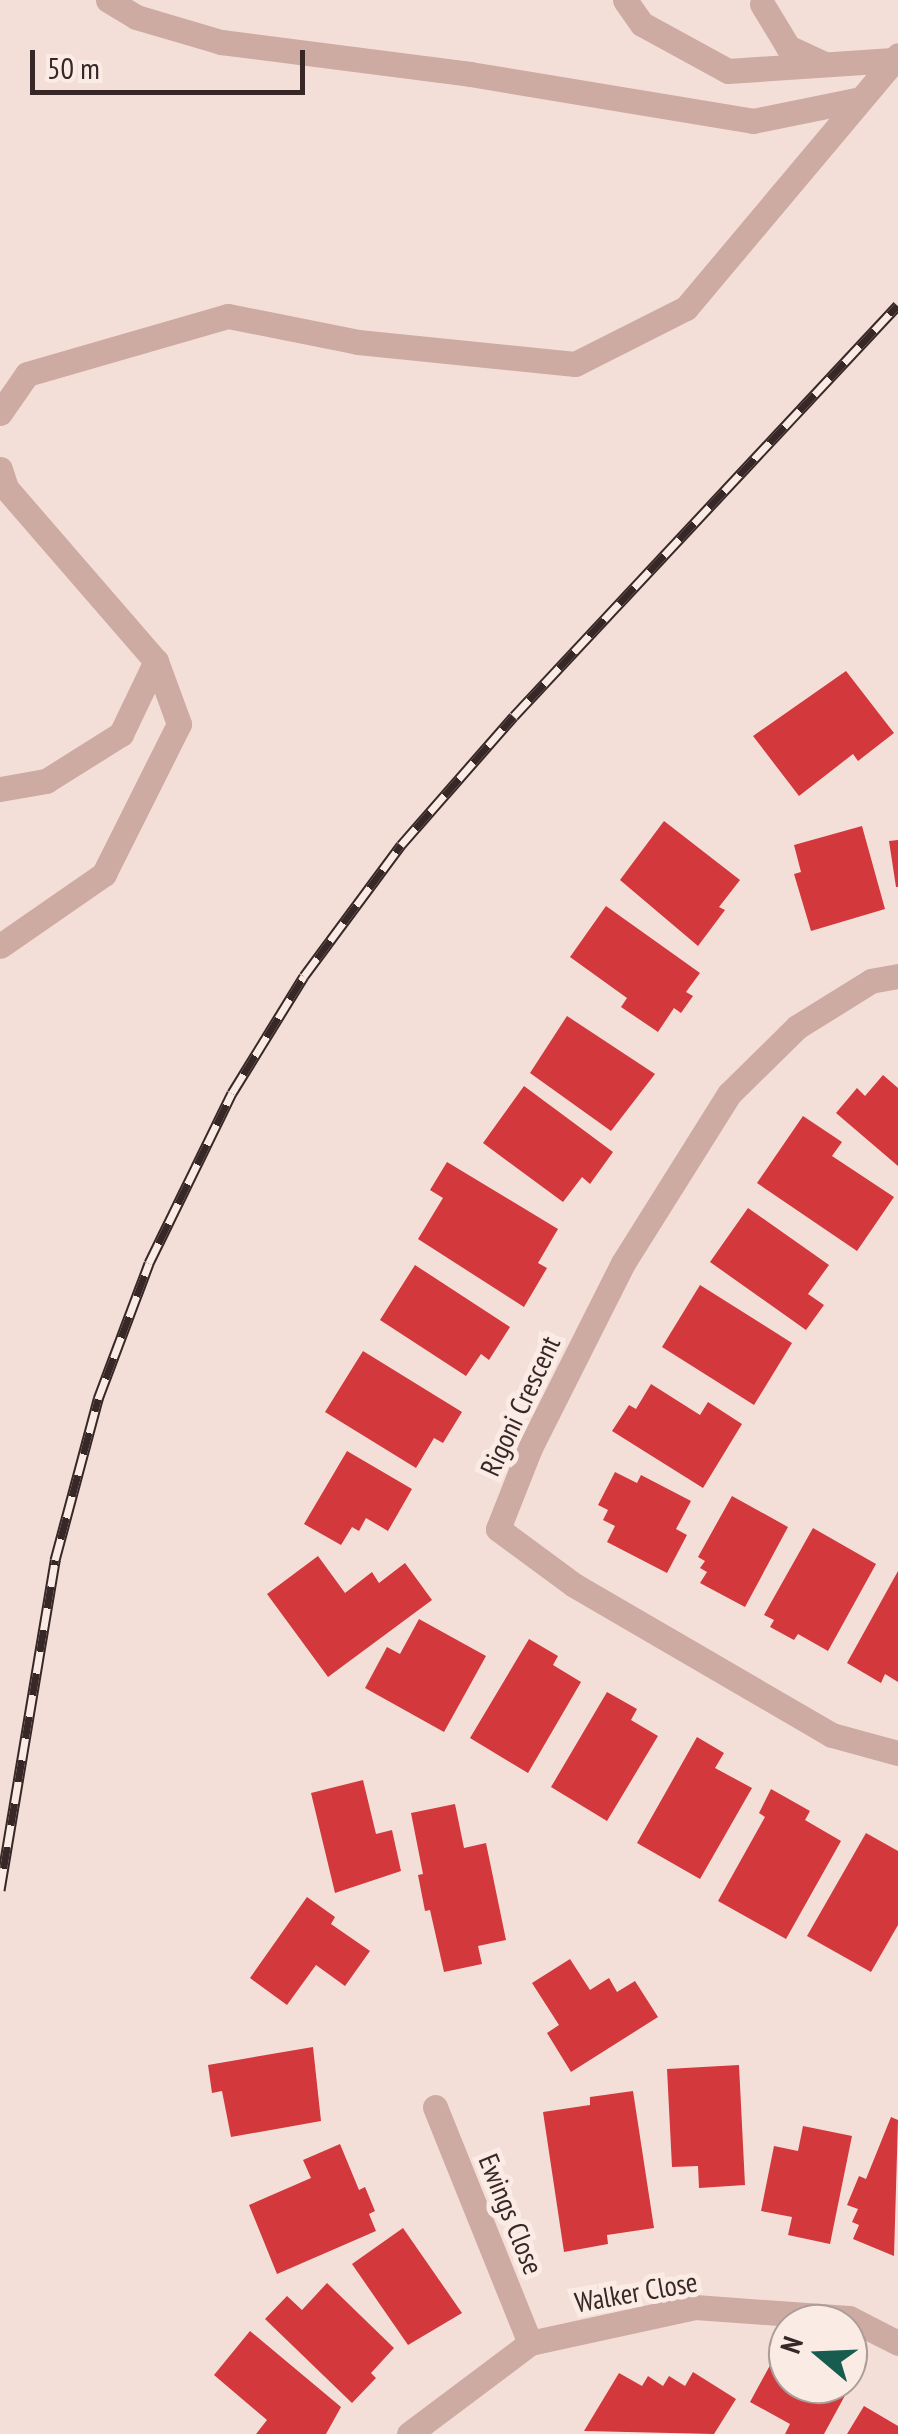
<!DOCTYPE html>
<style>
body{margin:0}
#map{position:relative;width:898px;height:2434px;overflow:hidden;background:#f4dfd8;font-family:"PT Sans Narrow",sans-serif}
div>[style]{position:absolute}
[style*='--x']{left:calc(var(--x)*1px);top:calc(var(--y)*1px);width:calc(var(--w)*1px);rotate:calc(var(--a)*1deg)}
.building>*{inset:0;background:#d2383c}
.minor>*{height:25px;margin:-12.5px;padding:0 12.5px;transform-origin:12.5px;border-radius:12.5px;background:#cdaba3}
.rail>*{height:11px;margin-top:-5.5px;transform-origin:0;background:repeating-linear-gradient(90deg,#fbebe5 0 22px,#372726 0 44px);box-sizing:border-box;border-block:2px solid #372726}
span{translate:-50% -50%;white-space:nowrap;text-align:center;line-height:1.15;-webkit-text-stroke:10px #fbebe5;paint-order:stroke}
.street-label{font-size:28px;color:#372726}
.north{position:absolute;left:768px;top:2304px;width:100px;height:100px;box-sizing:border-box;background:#fbebe5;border:2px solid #ad9d99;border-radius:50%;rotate:289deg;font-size:28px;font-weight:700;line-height:40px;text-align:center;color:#372726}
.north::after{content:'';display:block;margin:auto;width:35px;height:45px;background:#175c4e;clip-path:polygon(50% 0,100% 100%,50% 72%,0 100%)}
.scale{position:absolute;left:30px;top:50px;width:275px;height:45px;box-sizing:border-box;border:5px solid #372726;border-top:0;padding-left:12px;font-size:30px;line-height:35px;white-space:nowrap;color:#372726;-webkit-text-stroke:8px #fbebe5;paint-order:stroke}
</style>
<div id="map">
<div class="building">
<div style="clip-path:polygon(846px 671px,894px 733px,858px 761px,853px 754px,799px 796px,753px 736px)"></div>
<div style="clip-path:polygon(664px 821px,740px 880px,719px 907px,725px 910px,698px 946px,620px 880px)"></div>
<div style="clip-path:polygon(862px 826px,885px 909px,811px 931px,794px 874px,801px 872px,794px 845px)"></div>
<div style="clip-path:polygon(898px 840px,898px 887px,896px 887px,889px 841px)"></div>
<div style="clip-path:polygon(606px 906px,700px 973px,686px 992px,693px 996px,681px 1013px,674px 1008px,658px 1032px,621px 1007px,627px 998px,570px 957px)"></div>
<div style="clip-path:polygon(567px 1016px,655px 1074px,611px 1131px,530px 1073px)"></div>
<div style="clip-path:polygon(883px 1075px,898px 1088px,898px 1166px,836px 1113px,857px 1088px,865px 1096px)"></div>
<div style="clip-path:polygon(524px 1086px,613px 1152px,590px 1184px,582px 1177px,563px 1202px,483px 1143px)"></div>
<div style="clip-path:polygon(803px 1116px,842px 1142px,832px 1156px,894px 1197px,857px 1251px,757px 1183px)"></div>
<div style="clip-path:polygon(447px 1162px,558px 1229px,538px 1263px,547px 1268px,524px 1307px,418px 1239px,443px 1198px,430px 1190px)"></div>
<div style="clip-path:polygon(748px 1208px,829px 1265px,808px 1294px,824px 1305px,806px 1330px,710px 1262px)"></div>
<div style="clip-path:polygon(415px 1265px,510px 1327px,489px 1360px,481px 1354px,466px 1376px,380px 1320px)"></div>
<div style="clip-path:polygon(700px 1285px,792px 1343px,754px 1405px,662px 1347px)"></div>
<div style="clip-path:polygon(363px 1351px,462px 1412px,443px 1443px,434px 1438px,416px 1468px,325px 1412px)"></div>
<div style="clip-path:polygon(651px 1384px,700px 1415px,708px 1402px,742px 1424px,703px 1488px,612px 1431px,629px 1405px,636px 1409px)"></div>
<div style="clip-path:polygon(347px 1451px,412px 1489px,388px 1531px,366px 1518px,359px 1531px,352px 1527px,341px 1545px,304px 1524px)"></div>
<div style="clip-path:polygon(615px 1472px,637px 1483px,641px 1475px,691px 1501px,676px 1529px,687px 1535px,667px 1573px,607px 1542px,615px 1526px,603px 1520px,608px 1510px,598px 1505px)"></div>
<div style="clip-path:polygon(732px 1496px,788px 1527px,745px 1607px,700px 1583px,707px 1572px,700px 1568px,705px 1561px,698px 1557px)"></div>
<div style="clip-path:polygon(813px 1528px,876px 1564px,828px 1651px,798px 1634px,794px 1640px,770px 1627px,774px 1620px,764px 1615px)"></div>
<div style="clip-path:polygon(318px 1556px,345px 1593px,372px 1572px,379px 1583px,405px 1563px,432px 1600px,328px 1677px,267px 1594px)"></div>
<div style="clip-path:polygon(898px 1571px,898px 1682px,885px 1674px,881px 1683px,847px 1663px)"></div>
<div style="clip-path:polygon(419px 1619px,486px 1656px,444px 1732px,365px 1688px,387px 1647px,400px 1654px)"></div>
<div style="clip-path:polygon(529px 1639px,558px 1656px,553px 1665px,581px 1682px,528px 1773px,470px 1738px)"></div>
<div style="clip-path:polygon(607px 1692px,637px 1709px,631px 1720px,658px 1736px,607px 1821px,551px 1787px)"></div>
<div style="clip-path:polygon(697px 1737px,724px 1753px,715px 1768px,752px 1788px,700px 1879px,637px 1843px)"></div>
<div style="clip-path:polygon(363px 1780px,376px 1834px,392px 1830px,401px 1871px,335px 1893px,311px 1793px)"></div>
<div style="clip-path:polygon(771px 1789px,810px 1811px,805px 1820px,841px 1841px,786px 1939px,718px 1901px,765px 1817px,759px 1813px)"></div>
<div style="clip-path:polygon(455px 1804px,464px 1848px,486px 1843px,506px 1940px,478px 1946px,482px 1964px,444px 1972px,430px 1910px,425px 1911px,418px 1875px,423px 1874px,411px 1813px)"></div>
<div style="clip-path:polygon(866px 1833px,898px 1851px,898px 1925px,871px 1972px,807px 1936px)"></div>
<div style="clip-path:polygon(307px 1897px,335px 1917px,331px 1924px,370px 1951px,345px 1986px,316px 1965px,287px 2005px,250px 1978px)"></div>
<div style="clip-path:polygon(570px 1959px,590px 1990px,609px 1978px,617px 1992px,635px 1981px,658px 2017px,571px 2072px,547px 2033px,559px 2025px,532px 1983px)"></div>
<div style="clip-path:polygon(313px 2047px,321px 2121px,231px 2137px,222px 2091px,212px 2093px,208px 2065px)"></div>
<div style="clip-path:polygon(739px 2065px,745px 2185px,699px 2188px,698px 2166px,672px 2167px,667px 2069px)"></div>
<div style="clip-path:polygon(633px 2091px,654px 2228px,607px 2235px,608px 2244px,564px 2252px,543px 2112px,590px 2105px,590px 2097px)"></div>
<div style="clip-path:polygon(891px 2117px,898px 2120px,894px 2256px,853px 2239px,859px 2225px,852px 2222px,858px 2209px,847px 2205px,859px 2176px,866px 2179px)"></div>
<div style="clip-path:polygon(803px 2126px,852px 2136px,830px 2244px,788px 2235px,792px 2217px,761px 2211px,774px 2146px,798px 2151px)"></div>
<div style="clip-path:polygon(340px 2144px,359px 2190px,365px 2187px,375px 2211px,369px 2214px,376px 2231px,277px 2274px,249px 2205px,311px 2178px,303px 2160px)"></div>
<div style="clip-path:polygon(403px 2228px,462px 2313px,408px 2345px,352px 2264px)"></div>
<div style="clip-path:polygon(327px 2283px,394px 2348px,371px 2373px,376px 2378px,352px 2403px,265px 2319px,287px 2296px,302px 2310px)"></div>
<div style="clip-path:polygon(250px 2331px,341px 2407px,326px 2434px,256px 2434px,267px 2420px,214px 2375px)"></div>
<div style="clip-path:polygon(774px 2358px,788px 2366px,788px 2384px,848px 2384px,848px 2376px,854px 2379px,824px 2434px,785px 2434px,790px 2424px,750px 2402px)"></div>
<div style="clip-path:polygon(693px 2372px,736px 2399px,714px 2434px,584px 2431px,619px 2373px,642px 2386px,648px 2376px,663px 2386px,669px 2376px,685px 2386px)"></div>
<div style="clip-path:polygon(864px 2406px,898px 2426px,898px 2434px,847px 2434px)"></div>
</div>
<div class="minor">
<div style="--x:108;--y:0;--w:33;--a:31"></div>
<div style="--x:136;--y:17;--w:89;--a:16.4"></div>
<div style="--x:221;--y:42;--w:251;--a:7.3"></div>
<div style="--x:470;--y:74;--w:287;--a:9.4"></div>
<div style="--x:753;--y:121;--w:110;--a:-11.5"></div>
<div style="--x:625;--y:0;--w:29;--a:55"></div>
<div style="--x:642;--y:24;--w:98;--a:28.7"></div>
<div style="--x:728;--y:71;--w:165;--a:-3.8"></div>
<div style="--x:762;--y:4;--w:50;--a:58.8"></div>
<div style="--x:788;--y:47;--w:38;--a:25"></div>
<div style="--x:0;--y:413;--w:47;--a:-55.3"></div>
<div style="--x:27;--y:374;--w:209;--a:-16.1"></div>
<div style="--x:228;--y:316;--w:133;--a:11.3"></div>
<div style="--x:358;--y:342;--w:218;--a:5.8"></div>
<div style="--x:575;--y:364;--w:124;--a:-26.8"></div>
<div style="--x:686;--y:308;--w:330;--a:-50"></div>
<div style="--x:0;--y:469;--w:20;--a:72"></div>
<div style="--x:6;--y:488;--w:229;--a:49.1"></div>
<div style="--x:156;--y:661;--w:67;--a:69.9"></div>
<div style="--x:179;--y:724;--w:168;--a:116.6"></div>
<div style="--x:104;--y:874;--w:126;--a:145.3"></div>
<div style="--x:0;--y:789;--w:47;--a:-9.9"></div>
<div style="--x:46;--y:781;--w:89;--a:-32.1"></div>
<div style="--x:121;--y:734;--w:81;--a:-64.4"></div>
<div style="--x:898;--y:976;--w:27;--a:170"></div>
<div style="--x:871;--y:981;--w:87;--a:148.1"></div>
<div style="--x:797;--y:1027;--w:95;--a:135.4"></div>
<div style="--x:729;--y:1094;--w:199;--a:122.1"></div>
<div style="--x:623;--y:1263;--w:207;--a:116.7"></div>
<div style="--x:530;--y:1448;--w:87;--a:111.6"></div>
<div style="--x:498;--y:1529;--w:94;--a:36.4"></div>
<div style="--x:574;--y:1585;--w:298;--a:30.2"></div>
<div style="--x:832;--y:1735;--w:68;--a:15.3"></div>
<div style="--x:435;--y:2107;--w:254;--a:68.1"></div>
<div style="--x:409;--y:2434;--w:151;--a:-36.9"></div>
<div style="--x:530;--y:2343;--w:169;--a:-12.3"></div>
<div style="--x:695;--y:2307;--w:154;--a:4.1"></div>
<div style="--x:849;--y:2318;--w:55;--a:27"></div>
</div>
<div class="rail">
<div style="--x:0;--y:1890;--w:335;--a:-80.5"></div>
<div style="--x:55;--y:1560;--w:167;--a:-75"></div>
<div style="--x:98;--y:1399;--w:145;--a:-69.4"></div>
<div style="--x:149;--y:1263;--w:189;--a:-64"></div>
<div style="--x:232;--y:1093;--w:137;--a:-58.4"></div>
<div style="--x:304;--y:976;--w:163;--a:-53.5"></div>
<div style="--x:401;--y:845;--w:171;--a:-48.8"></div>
<div style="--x:514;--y:716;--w:562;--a:-46.95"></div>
</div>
<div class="street-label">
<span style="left:520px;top:1406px;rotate:-65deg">Rigoni Crescent</span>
<span style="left:511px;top:2214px;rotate:68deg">Ewings Close</span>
<span style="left:636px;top:2292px;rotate:-10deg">Walker Close</span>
</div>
<div class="north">N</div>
<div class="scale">50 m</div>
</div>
